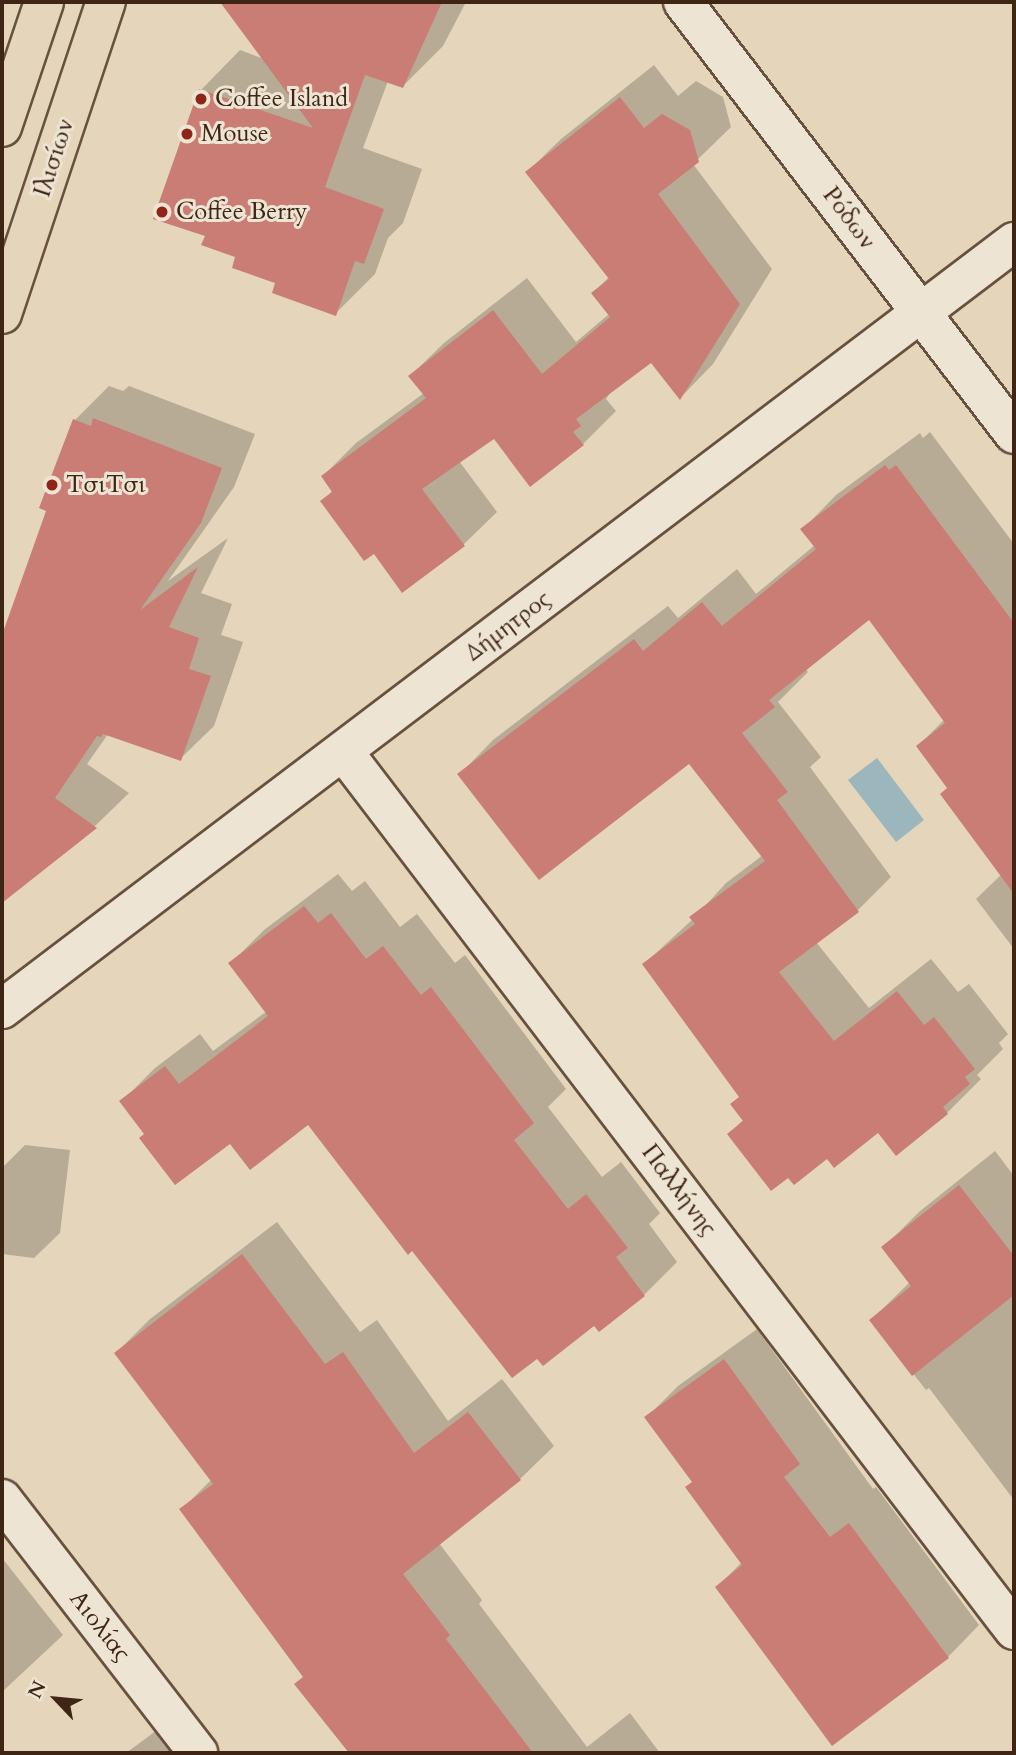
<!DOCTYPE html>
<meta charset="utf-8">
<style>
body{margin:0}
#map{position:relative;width:1016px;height:1755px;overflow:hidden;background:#e5d6bb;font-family:Cardo,serif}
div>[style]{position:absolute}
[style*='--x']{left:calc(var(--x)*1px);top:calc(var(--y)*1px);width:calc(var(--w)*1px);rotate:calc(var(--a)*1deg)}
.water>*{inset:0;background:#9bb6bc}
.shadow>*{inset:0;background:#0003}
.building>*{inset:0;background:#c97d74}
.roads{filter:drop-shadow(2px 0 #68513e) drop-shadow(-2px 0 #68513e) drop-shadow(0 2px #68513e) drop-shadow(0 -2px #68513e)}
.minor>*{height:38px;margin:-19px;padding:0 19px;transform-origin:19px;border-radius:19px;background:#eee4d3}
.major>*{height:38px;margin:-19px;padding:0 19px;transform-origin:19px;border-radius:19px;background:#e5d6bb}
.dots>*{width:19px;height:19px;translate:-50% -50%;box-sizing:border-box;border:4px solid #eee4d3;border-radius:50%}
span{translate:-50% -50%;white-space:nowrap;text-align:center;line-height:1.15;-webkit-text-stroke:6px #eee4d3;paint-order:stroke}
.poi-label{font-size:24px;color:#3f2514}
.left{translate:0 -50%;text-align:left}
.street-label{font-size:24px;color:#3f2514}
.frame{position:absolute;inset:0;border:4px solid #3f2514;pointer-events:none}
.north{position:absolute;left:21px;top:1664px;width:70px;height:70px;-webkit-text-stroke:5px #eee4d3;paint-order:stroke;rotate:296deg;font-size:19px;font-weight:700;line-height:28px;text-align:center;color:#3f2514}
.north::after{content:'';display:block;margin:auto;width:24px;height:32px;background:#3f2514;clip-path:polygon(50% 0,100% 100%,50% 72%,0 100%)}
</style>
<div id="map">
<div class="water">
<div style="clip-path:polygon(877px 758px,924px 820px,896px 842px,848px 780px)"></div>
</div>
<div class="shadow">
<div style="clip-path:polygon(233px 2px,466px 2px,443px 46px,403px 86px,388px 81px,363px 148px,422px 169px,403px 223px,388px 238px,375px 274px,335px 314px,277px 282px,207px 235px,201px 90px,240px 50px,264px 59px,235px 19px)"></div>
<div style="clip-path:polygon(654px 65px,678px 96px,696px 81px,723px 97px,731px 127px,693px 164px,772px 269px,713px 364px,681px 397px,652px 360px,612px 390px,606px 399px,616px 411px,583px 444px,495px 437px,459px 461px,497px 512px,463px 545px,374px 552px,323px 501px,333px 490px,323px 476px,356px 443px,424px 393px,410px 376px,444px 343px,527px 278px,576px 342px,609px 314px,593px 293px,609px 277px,527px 172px,561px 139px)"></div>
<div style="clip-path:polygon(109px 386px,123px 391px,129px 386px,255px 434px,234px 487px,168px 581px,228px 538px,201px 593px,232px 604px,221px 635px,243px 642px,214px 726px,180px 759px,108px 734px,87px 764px,129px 793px,95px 826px,2px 900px,2px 641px,48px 510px,41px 507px,75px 420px)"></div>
<div style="clip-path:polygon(930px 432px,1014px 544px,1014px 949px,976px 899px,1002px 874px,949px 788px,918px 746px,945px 719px,869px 617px,805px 668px,808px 672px,778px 702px,821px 757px,810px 767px,891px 877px,857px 911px,816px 942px,869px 1008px,931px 959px,958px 992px,969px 984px,1008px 1034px,999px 1043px,1003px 1049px,977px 1075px,981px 1079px,947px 1113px,878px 1131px,788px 1175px,729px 1134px,744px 1119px,740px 1096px,644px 964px,693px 919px,726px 883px,763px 855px,690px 761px,460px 774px,493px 740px,668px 606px,678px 618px,737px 569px,756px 594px,815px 545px,803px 529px,836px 495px,920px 433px,923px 438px)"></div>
<div style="clip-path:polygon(338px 874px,352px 891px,365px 881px,400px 927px,417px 914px,455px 963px,465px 955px,566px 1089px,548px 1107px,602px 1177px,621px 1162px,660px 1213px,649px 1224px,677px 1262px,644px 1295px,595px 1324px,413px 1249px,308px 1123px,230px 1141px,146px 1133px,122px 1101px,155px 1068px,200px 1034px,213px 1051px,267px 1011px,231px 963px,264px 930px)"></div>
<div style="clip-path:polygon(25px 1145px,70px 1150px,60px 1233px,34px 1258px,2px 1254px,2px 1168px)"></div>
<div style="clip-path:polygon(995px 1151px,1014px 1176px,1014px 1293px,1011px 1295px,1014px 1300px,1014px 1500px,929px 1388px,926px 1390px,871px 1320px,910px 1282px,884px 1247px,919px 1212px)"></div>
<div style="clip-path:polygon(277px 1222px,360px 1332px,377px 1320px,448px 1421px,502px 1379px,554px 1446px,520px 1479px,439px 1543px,482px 1600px,479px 1604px,587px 1747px,630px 1713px,660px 1753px,359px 1753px,296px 1684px,304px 1676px,182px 1509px,212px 1479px,116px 1353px,150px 1319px)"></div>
<div style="clip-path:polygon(757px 1329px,873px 1489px,876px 1487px,979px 1625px,948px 1657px,717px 1587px,742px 1562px,693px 1481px,647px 1417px,678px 1386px)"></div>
<div style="clip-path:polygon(2px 1558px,63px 1635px,2px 1692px)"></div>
<div style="clip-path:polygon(176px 1716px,204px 1753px,126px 1753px)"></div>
</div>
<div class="building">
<div style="clip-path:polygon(220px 2px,442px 2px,403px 88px,365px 75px,325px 187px,384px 209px,364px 264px,355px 261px,336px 316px,272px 293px,275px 283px,232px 268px,235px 257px,201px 245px,205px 236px,153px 219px,199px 89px,313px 128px)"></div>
<div style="clip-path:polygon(620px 97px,644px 128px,662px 114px,690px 130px,699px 162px,658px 194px,740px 304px,680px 400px,651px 363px,576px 419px,581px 426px,573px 432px,584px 445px,530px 487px,494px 439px,422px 489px,465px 546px,402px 593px,374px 554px,364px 561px,320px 501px,332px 492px,321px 476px,426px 398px,408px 376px,493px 310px,542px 374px,610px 317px,591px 293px,609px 279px,525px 172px)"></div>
<div style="clip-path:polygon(93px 418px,222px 468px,201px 523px,140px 610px,198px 567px,169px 627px,199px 638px,189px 669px,211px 676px,181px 761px,103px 734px,101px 737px,97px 736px,55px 798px,97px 828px,2px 903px,2px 635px,46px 511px,39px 508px,73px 419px,91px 426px)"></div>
<div style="clip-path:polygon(885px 465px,889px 470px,896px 465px,1014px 623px,1014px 894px,940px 794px,947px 788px,916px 746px,945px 723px,869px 620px,769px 700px,775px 707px,742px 733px,788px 792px,777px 800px,859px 912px,779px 972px,834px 1041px,897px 991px,924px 1025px,934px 1017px,975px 1069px,965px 1077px,970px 1084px,943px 1107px,948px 1114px,896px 1156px,878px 1133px,834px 1168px,827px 1159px,794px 1185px,788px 1178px,771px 1191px,727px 1134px,743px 1121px,730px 1104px,739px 1097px,642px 964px,695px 924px,689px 917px,765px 861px,689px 764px,539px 880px,457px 774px,634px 639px,643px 651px,702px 602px,722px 626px,816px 549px,800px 529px)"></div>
<div style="clip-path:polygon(304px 906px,318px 923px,331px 913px,366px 959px,383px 946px,421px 995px,431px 987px,534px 1123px,514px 1140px,568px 1209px,586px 1194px,628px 1248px,616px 1257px,645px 1296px,599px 1332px,594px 1326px,543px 1366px,537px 1359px,512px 1378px,412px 1251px,408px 1255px,308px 1125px,250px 1170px,230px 1144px,175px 1185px,139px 1138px,144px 1134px,119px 1101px,165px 1066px,179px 1084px,268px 1016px,228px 963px)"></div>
<div style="clip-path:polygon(959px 1185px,1014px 1256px,1014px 1295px,912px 1376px,869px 1320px,911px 1286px,881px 1247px)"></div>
<div style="clip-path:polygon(242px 1254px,325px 1364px,343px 1352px,414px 1453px,468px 1412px,521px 1480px,403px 1574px,450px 1635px,446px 1639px,533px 1753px,349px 1753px,294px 1684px,303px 1677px,179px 1509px,213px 1484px,114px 1353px)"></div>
<div style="clip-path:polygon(724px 1359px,800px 1464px,784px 1477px,830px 1537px,849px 1523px,949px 1658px,832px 1746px,715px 1587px,742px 1565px,685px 1487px,692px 1482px,644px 1417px)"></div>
</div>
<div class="roads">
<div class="minor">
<div style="--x:683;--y:2;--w:544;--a:52.54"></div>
<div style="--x:343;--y:751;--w:1106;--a:52.64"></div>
<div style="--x:2;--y:1009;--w:1270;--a:-37.16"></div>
<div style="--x:2;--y:1499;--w:321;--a:52.3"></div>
</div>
<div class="major">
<div style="--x:2;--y:127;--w:132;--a:-71.4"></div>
<div style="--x:2;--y:314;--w:329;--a:-71.6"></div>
</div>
</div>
<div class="dots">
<div style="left:201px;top:99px;background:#8f2418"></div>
<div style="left:187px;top:134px;background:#8f2418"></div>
<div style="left:162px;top:212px;background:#8f2418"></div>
<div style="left:52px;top:485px;background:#8f2418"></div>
</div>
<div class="poi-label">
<span class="left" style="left:215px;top:99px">Coffee Island</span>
<span class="left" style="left:201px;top:134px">Mouse</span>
<span class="left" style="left:176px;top:212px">Coffee Berry</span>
<span class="left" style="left:66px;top:485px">ΤσιΤσι</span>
</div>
<div class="street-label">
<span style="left:54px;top:158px;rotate:-72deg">Ιλισίων</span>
<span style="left:849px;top:218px;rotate:53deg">Ρόδων</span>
<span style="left:508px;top:626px;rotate:-37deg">Δήμητρος</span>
<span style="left:679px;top:1190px;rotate:53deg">Παλλήνης</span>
<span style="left:100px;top:1626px;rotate:52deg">Αιολίας</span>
</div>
<div class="frame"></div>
<div class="north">N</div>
</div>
